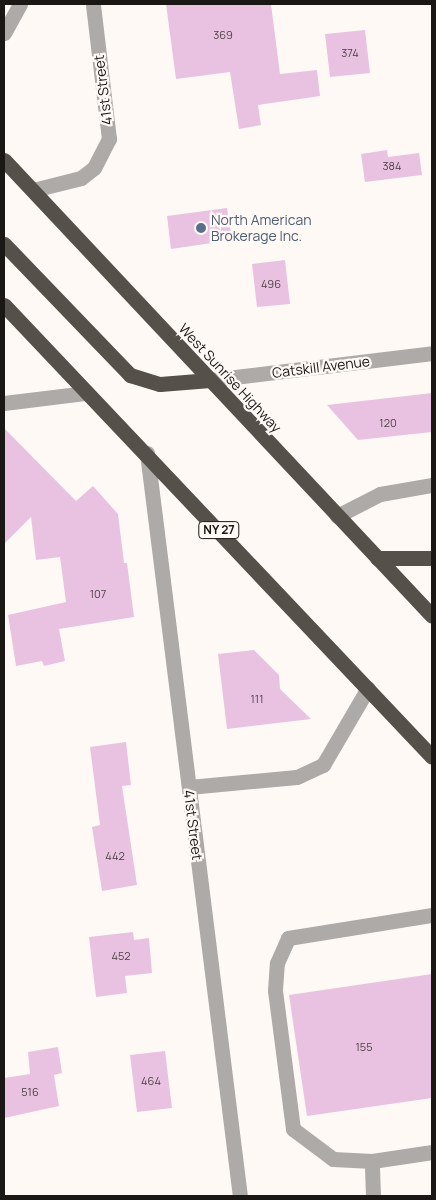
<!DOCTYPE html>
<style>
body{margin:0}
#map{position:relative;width:436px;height:1200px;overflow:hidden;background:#fff9f6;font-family:Manrope,sans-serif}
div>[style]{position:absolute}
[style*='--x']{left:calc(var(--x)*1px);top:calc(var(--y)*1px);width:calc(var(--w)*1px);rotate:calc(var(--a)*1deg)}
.building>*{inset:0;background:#e9c2e1}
.minor>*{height:15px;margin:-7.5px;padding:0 7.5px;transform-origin:7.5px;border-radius:7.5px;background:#adaaa7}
.highway>*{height:15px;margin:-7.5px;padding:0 7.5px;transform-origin:7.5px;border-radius:7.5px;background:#56504a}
.dots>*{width:14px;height:14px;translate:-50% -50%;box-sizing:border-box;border:2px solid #fff9f6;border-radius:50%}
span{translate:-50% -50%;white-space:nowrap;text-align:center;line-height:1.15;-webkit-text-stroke:4.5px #fff9f6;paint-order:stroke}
.number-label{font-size:11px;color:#4e4248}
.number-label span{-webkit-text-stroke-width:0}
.shield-label span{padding:1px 4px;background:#fff9f6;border:1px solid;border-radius:4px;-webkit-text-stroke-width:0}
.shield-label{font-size:12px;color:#1a1715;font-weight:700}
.street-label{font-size:14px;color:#1a1715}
.service-label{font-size:14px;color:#4e5e75}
.left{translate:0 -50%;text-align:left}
.frame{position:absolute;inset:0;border:5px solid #1a1715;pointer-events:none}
</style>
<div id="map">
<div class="building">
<div style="clip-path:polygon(166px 4px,271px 4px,280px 74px,317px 70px,320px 96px,258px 105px,261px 125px,239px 129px,230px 72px,176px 79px)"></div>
<div style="clip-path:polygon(365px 30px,370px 73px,330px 77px,325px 34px)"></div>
<div style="clip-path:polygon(387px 150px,388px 157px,419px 153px,422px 175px,365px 182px,361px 154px)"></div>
<div style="clip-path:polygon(227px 208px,232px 240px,171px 249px,167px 216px)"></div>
<div style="clip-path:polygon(285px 260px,290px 304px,257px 307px,252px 264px)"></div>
<div style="clip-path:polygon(432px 393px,432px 432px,358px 440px,327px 405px)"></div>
<div style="clip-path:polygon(4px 428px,76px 501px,93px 486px,118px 514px,124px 563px,127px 563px,134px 617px,59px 629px,65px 661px,44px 666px,42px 661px,16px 666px,8px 615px,66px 602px,60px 557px,36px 560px,31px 517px,4px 544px)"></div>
<div style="clip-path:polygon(254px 650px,279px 675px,280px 689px,311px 719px,227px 729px,218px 654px)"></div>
<div style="clip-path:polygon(126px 742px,131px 785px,122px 786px,137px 885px,102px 891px,92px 827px,100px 825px,90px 747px)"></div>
<div style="clip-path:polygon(133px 932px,134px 940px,149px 938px,152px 973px,125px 976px,127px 993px,96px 997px,89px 937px)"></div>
<div style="clip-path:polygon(432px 974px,432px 1098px,307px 1116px,289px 995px)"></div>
<div style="clip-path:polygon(58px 1047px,62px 1073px,54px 1075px,59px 1106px,4px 1118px,4px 1078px,30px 1074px,28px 1052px)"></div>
<div style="clip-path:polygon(165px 1051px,172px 1108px,137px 1112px,130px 1055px)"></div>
</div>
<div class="minor">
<div style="--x:4;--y:33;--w:33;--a:-61"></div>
<div style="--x:33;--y:190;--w:49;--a:-14"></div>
<div style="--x:81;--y:178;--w:16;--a:-38"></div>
<div style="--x:94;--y:168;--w:33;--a:-63"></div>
<div style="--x:109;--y:139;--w:136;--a:-96.8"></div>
<div style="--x:210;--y:380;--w:224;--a:-6.9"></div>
<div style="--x:4;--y:403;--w:83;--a:-7"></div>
<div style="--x:147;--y:453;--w:749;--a:82.87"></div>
<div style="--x:337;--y:516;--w:48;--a:-27.1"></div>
<div style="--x:380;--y:494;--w:53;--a:-9.8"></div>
<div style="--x:189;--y:787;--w:108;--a:-5.3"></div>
<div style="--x:297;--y:777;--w:29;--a:-25"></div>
<div style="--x:323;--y:765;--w:89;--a:-59.7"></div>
<div style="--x:372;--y:1161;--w:39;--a:-177"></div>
<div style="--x:333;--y:1159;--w:50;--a:-143.1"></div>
<div style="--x:293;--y:1129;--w:140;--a:-97.4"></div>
<div style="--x:275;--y:990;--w:27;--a:-86"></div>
<div style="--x:277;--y:963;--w:27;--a:-66"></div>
<div style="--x:288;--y:938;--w:146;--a:-9.1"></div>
<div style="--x:373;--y:1196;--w:35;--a:-92"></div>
<div style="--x:372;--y:1161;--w:61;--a:-8.5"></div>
</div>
<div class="highway">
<div style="--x:4;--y:160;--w:625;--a:46.81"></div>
<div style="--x:4;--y:244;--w:182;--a:46.1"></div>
<div style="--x:130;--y:375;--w:31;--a:17"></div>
<div style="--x:160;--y:384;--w:50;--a:-4.6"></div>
<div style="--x:4;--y:305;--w:622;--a:46.56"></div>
<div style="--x:377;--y:558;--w:55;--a:0"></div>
</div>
<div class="dots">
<div style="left:201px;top:228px;background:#5c6f8a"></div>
</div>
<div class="number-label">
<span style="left:223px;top:35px">369</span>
<span style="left:350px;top:53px">374</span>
<span style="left:392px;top:166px">384</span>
<span style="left:271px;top:284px">496</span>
<span style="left:388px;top:423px">120</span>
<span style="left:98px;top:594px">107</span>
<span style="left:257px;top:699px">111</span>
<span style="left:115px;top:856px">442</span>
<span style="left:121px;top:956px">452</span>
<span style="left:364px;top:1047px">155</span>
<span style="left:151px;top:1081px">464</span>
<span style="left:30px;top:1092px">516</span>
</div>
<div class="shield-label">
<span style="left:219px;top:530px">NY 27</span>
</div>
<div class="street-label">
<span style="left:103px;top:90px;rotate:-97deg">41st Street</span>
<span style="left:321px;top:367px;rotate:-7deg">Catskill Avenue</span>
<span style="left:230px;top:378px;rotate:47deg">West Sunrise Highway</span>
<span style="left:193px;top:825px;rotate:83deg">41st Street</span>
</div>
<div class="service-label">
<span class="left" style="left:211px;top:228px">North American<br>Brokerage Inc.</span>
</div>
<div class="frame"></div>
</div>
